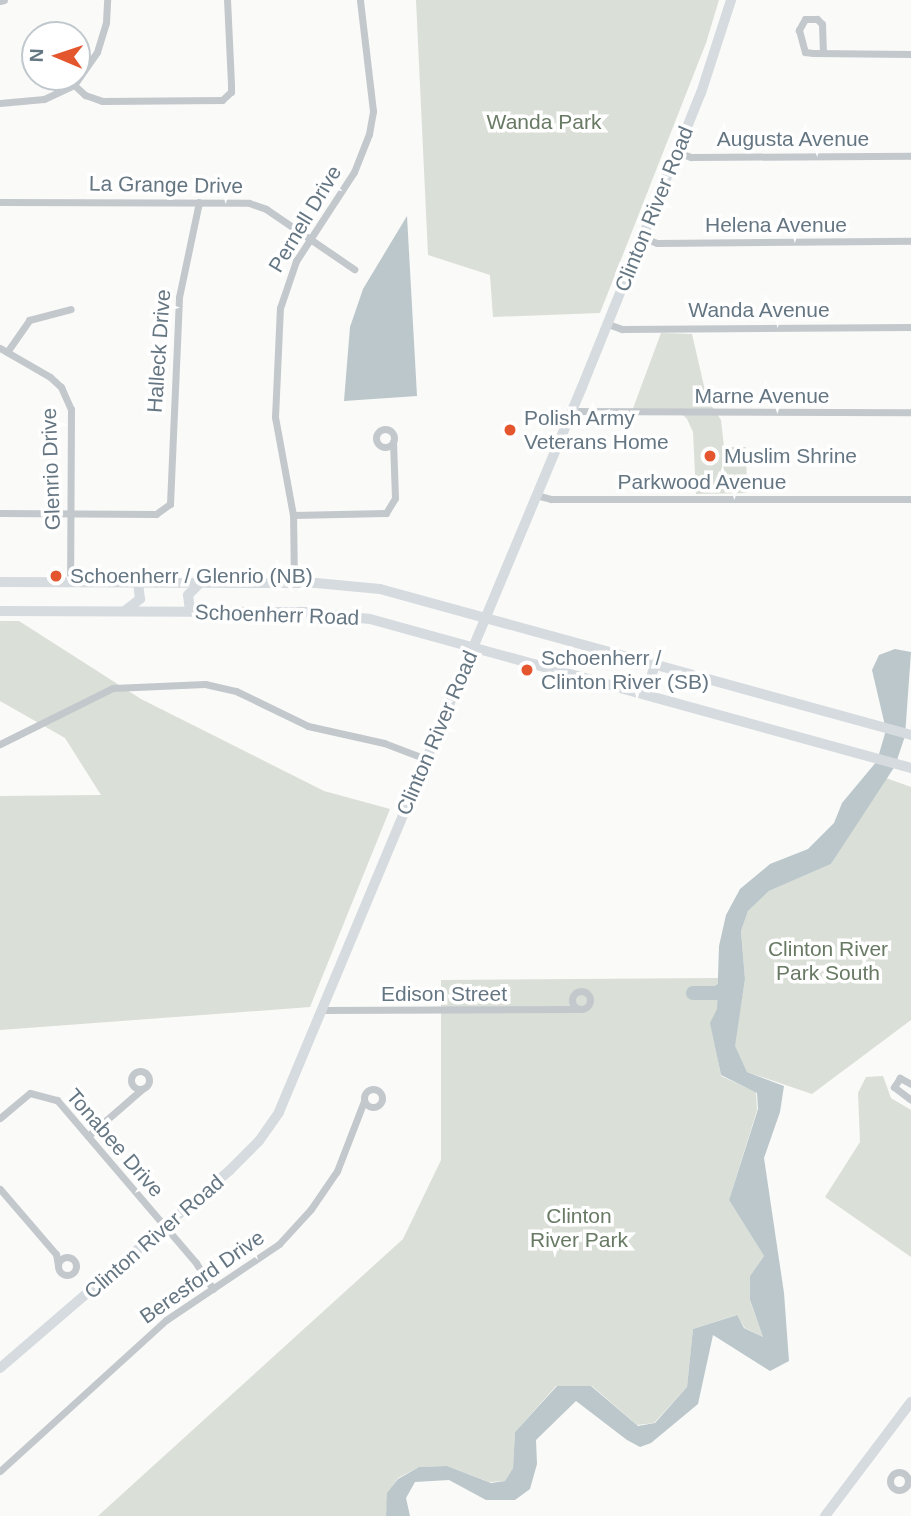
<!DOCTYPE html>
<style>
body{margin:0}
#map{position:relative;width:911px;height:1516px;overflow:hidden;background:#fafaf8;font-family:Arial,sans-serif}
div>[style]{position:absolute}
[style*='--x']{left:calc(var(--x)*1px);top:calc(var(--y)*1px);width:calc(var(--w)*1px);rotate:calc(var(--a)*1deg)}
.green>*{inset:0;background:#dadfd7}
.water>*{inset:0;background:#bbc7cb}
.river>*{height:14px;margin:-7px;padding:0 7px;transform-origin:7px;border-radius:7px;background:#bbc7cb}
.street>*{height:7px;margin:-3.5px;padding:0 3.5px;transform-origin:3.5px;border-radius:3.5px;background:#c3c8cc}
.street>.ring{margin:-3.5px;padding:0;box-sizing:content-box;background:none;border:7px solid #c3c8cc;border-radius:50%}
.secondary>*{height:10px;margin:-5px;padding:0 5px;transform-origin:5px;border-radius:5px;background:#d6dbdf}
.dots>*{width:19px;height:19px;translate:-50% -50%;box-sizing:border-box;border:4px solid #fff;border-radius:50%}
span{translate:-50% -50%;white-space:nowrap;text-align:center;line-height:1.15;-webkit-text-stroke:7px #fff;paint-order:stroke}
.park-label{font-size:21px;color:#687a64}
.street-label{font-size:21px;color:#657683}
.poi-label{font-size:21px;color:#657683}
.left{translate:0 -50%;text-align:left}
.north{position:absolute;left:21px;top:21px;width:70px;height:70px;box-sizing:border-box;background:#fff;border:2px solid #c1c8cd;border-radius:50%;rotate:272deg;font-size:19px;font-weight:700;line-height:28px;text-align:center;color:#657683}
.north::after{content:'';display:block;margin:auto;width:24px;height:32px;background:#e4572e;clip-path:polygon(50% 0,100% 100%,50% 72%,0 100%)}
</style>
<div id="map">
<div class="green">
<div style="clip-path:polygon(416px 0,719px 0,706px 43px,600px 313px,493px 317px,490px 275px,428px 255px)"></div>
<div style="clip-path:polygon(661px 333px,692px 334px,707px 399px,721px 420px,724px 447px,746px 447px,747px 493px,696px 494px,693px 432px,687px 419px,677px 409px,632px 411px)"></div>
<div style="clip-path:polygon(0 621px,19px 621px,141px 699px,324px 791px,390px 809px,310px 1007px,0 1030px,0 796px,101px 795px,65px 738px,0 701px)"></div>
<div style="clip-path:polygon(886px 778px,911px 787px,911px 1020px,812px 1094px,747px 1072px,734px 1046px,745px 979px,741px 931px,748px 911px,769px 891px,831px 864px)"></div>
<div style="clip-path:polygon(718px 978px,717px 1010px,711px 1024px,721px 1076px,756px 1092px,757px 1110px,729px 1200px,764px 1256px,750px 1276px,750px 1301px,763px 1337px,745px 1328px,736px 1315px,693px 1329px,687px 1387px,654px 1423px,637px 1425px,592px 1386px,556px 1386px,515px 1432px,513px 1468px,505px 1481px,489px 1482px,447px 1466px,419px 1467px,398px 1478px,388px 1493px,386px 1516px,98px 1516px,403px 1239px,441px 1160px,441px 980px)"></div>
<div style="clip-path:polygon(883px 1076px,891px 1098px,911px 1110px,911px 1257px,825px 1197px,860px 1142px,858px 1093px,866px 1077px)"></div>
</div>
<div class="water">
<div style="clip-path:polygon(407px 216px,417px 396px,344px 401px,350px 327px,363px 289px)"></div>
<div style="clip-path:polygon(895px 649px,911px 652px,905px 736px,895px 766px,831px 864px,769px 891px,748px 911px,741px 931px,745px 979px,735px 1046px,747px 1072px,784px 1086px,780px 1112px,764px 1158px,784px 1293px,789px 1361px,770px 1371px,713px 1335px,698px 1404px,651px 1443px,640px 1447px,627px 1440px,576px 1401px,536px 1440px,537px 1464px,530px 1489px,515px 1500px,486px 1500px,449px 1480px,415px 1482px,406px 1498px,410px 1516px,386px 1516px,387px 1493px,398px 1479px,419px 1467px,447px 1466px,491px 1483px,505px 1481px,513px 1468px,515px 1432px,557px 1386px,591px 1386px,638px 1426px,655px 1423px,687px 1387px,693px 1329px,737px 1315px,744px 1328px,763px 1337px,750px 1300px,750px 1276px,764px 1256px,729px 1200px,758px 1109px,757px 1093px,721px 1075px,710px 1023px,717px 1009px,719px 946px,726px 915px,740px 889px,770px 864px,808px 849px,834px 823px,842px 803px,877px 761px,886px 730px,872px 670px,879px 655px)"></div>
</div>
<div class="river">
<div style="--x:693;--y:993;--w:24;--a:0"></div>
<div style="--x:717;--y:993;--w:19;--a:-32"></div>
</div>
<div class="street">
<div style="--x:0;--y:1;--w:4;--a:-14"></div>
<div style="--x:823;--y:53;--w:29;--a:-92"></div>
<div style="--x:822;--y:24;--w:7;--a:-135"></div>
<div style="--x:817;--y:19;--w:12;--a:180"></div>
<div style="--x:805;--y:19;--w:13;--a:119"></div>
<div style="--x:799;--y:30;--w:23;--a:75"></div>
<div style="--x:805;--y:52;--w:8;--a:7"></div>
<div style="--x:813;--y:53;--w:98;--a:0.6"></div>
<div style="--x:74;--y:85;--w:15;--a:42"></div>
<div style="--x:85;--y:95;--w:18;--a:19"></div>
<div style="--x:102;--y:101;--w:120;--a:-0.5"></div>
<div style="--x:222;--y:100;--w:12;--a:-42"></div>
<div style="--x:231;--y:92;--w:8;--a:-90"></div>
<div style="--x:231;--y:84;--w:84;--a:-92.7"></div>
<div style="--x:0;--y:103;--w:44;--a:-5.2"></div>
<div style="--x:44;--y:99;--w:33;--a:-25"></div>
<div style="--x:74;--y:85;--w:40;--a:-55.1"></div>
<div style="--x:97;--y:52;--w:31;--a:-73"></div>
<div style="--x:106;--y:22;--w:22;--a:-87"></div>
<div style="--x:677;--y:152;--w:15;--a:20"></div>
<div style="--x:691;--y:157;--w:220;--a:-0.3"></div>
<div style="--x:0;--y:202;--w:249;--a:0.2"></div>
<div style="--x:249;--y:203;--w:18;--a:19"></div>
<div style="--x:266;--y:209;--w:107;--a:34.3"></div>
<div style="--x:642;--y:237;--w:16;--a:22"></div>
<div style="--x:657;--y:243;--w:254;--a:-0.5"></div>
<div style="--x:608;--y:324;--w:15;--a:20"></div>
<div style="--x:622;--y:329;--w:289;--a:-0.4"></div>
<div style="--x:0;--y:348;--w:58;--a:30.1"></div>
<div style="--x:50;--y:377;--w:15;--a:42"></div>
<div style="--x:61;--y:387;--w:24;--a:66"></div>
<div style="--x:71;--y:409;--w:173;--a:90.3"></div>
<div style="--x:7;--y:352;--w:39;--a:-55"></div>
<div style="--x:29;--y:320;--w:43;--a:-14.7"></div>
<div style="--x:572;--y:411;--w:339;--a:0.2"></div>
<div class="ring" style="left:376px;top:429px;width:11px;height:11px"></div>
<div style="--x:536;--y:495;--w:16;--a:15"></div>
<div style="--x:551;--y:499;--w:360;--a:0"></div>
<div style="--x:0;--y:513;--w:156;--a:0.4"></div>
<div style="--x:156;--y:514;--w:17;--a:-36"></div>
<div style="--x:170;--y:504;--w:207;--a:-87.5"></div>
<div style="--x:179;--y:297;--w:97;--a:-78.1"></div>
<div style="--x:293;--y:515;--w:93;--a:-1.2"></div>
<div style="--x:386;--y:513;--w:17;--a:-59"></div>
<div style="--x:395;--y:498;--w:56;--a:-92"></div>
<div style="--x:294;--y:583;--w:68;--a:-90.8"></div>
<div style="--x:293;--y:515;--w:100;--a:-100.4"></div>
<div style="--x:275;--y:417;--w:109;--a:-87.4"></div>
<div style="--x:280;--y:308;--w:50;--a:-71.2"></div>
<div style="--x:296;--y:261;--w:106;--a:-56.9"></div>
<div style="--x:354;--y:172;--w:41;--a:-68.5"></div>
<div style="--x:369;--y:134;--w:23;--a:-80"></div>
<div style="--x:373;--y:111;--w:112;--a:-96.7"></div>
<div style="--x:0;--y:744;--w:126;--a:-26.4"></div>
<div style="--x:113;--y:688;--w:92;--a:-2.5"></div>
<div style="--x:205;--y:684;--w:32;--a:13"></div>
<div style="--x:236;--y:691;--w:80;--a:25.9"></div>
<div style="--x:308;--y:726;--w:78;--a:12.6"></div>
<div style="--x:384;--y:743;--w:45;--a:20.9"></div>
<div class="ring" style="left:572px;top:991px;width:11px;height:11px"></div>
<div style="--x:323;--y:1010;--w:256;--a:-0.2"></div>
<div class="ring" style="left:131px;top:1071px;width:11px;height:11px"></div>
<div style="--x:911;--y:1084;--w:13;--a:-151"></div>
<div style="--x:900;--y:1078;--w:11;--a:124"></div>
<div style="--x:894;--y:1087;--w:21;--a:37"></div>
<div class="ring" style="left:364px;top:1089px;width:11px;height:11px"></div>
<div style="--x:0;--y:1118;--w:39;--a:-40"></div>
<div style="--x:30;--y:1093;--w:28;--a:15"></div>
<div style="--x:57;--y:1100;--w:214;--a:49.5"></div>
<div style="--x:196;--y:1263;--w:31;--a:57"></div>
<div style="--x:88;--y:1136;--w:72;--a:-41"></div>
<div style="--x:0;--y:1189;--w:86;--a:49.3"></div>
<div style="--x:56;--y:1254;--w:11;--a:80"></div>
<div class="ring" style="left:58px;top:1257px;width:11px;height:11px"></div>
<div style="--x:0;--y:1471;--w:224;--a:-42.3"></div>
<div style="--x:166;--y:1320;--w:136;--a:-33.9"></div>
<div style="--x:279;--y:1244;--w:47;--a:-47.6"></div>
<div style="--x:311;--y:1209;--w:46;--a:-55.6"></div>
<div style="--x:337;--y:1171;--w:75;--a:-68.9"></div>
<div class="ring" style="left:890px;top:1472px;width:11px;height:11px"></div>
</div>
<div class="secondary">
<div style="--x:0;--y:582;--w:316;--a:0.2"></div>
<div style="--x:316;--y:583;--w:64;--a:5.4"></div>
<div style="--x:380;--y:589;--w:551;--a:15.37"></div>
<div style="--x:126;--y:610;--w:18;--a:-38"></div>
<div style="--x:140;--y:599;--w:17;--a:-97"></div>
<div style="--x:0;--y:611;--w:304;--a:0.2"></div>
<div style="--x:304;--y:612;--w:66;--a:6.1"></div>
<div style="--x:370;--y:619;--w:561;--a:15.4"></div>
<div style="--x:190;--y:611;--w:16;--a:-97"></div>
<div style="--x:188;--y:595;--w:18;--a:-45"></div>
<div style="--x:633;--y:688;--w:18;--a:-19"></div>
<div style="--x:650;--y:682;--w:20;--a:-75"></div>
<div style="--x:0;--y:1368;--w:302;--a:-40.7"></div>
<div style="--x:229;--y:1171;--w:42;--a:-45"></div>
<div style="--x:259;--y:1141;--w:35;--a:-55"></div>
<div style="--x:279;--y:1112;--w:786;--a:-67.32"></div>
<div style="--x:582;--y:387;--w:317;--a:-68"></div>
<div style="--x:701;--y:93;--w:98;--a:-72.1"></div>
<div style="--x:825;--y:1516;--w:143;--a:-53"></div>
</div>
<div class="dots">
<div style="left:510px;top:430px;background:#e4572e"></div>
<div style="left:710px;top:456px;background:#e4572e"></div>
<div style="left:56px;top:576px;background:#e4572e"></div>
<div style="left:527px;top:670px;background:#e4572e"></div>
</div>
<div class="park-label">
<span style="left:544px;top:122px">Wanda Park</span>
<span style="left:828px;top:961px">Clinton River<br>Park South</span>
<span style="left:579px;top:1228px">Clinton<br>River Park</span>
</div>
<div class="street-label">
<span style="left:793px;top:139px">Augusta Avenue</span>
<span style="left:166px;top:185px;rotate:1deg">La Grange Drive</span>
<span style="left:654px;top:209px;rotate:-68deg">Clinton River Road</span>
<span style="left:305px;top:219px;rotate:-59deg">Pernell Drive</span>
<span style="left:776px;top:225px">Helena Avenue</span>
<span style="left:759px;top:310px">Wanda Avenue</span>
<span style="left:159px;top:351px;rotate:-86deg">Halleck Drive</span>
<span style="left:762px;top:396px">Marne Avenue</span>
<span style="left:51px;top:469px;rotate:-92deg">Glenrio Drive</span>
<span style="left:702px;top:482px">Parkwood Avenue</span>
<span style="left:277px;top:615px;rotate:2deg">Schoenherr Road</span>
<span style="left:437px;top:733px;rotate:-67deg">Clinton River Road</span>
<span style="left:444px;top:994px">Edison Street</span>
<span style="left:115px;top:1143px;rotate:49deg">Tonabee Drive</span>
<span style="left:154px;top:1237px;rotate:-41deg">Clinton River Road</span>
<span style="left:202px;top:1277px;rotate:-35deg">Beresford Drive</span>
</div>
<div class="poi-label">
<span class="left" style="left:524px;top:430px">Polish Army<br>Veterans Home</span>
<span class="left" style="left:724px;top:456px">Muslim Shrine</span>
<span class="left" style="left:70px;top:576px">Schoenherr / Glenrio (NB)</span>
<span class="left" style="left:541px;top:670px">Schoenherr /<br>Clinton River (SB)</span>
</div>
<div class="north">N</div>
</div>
